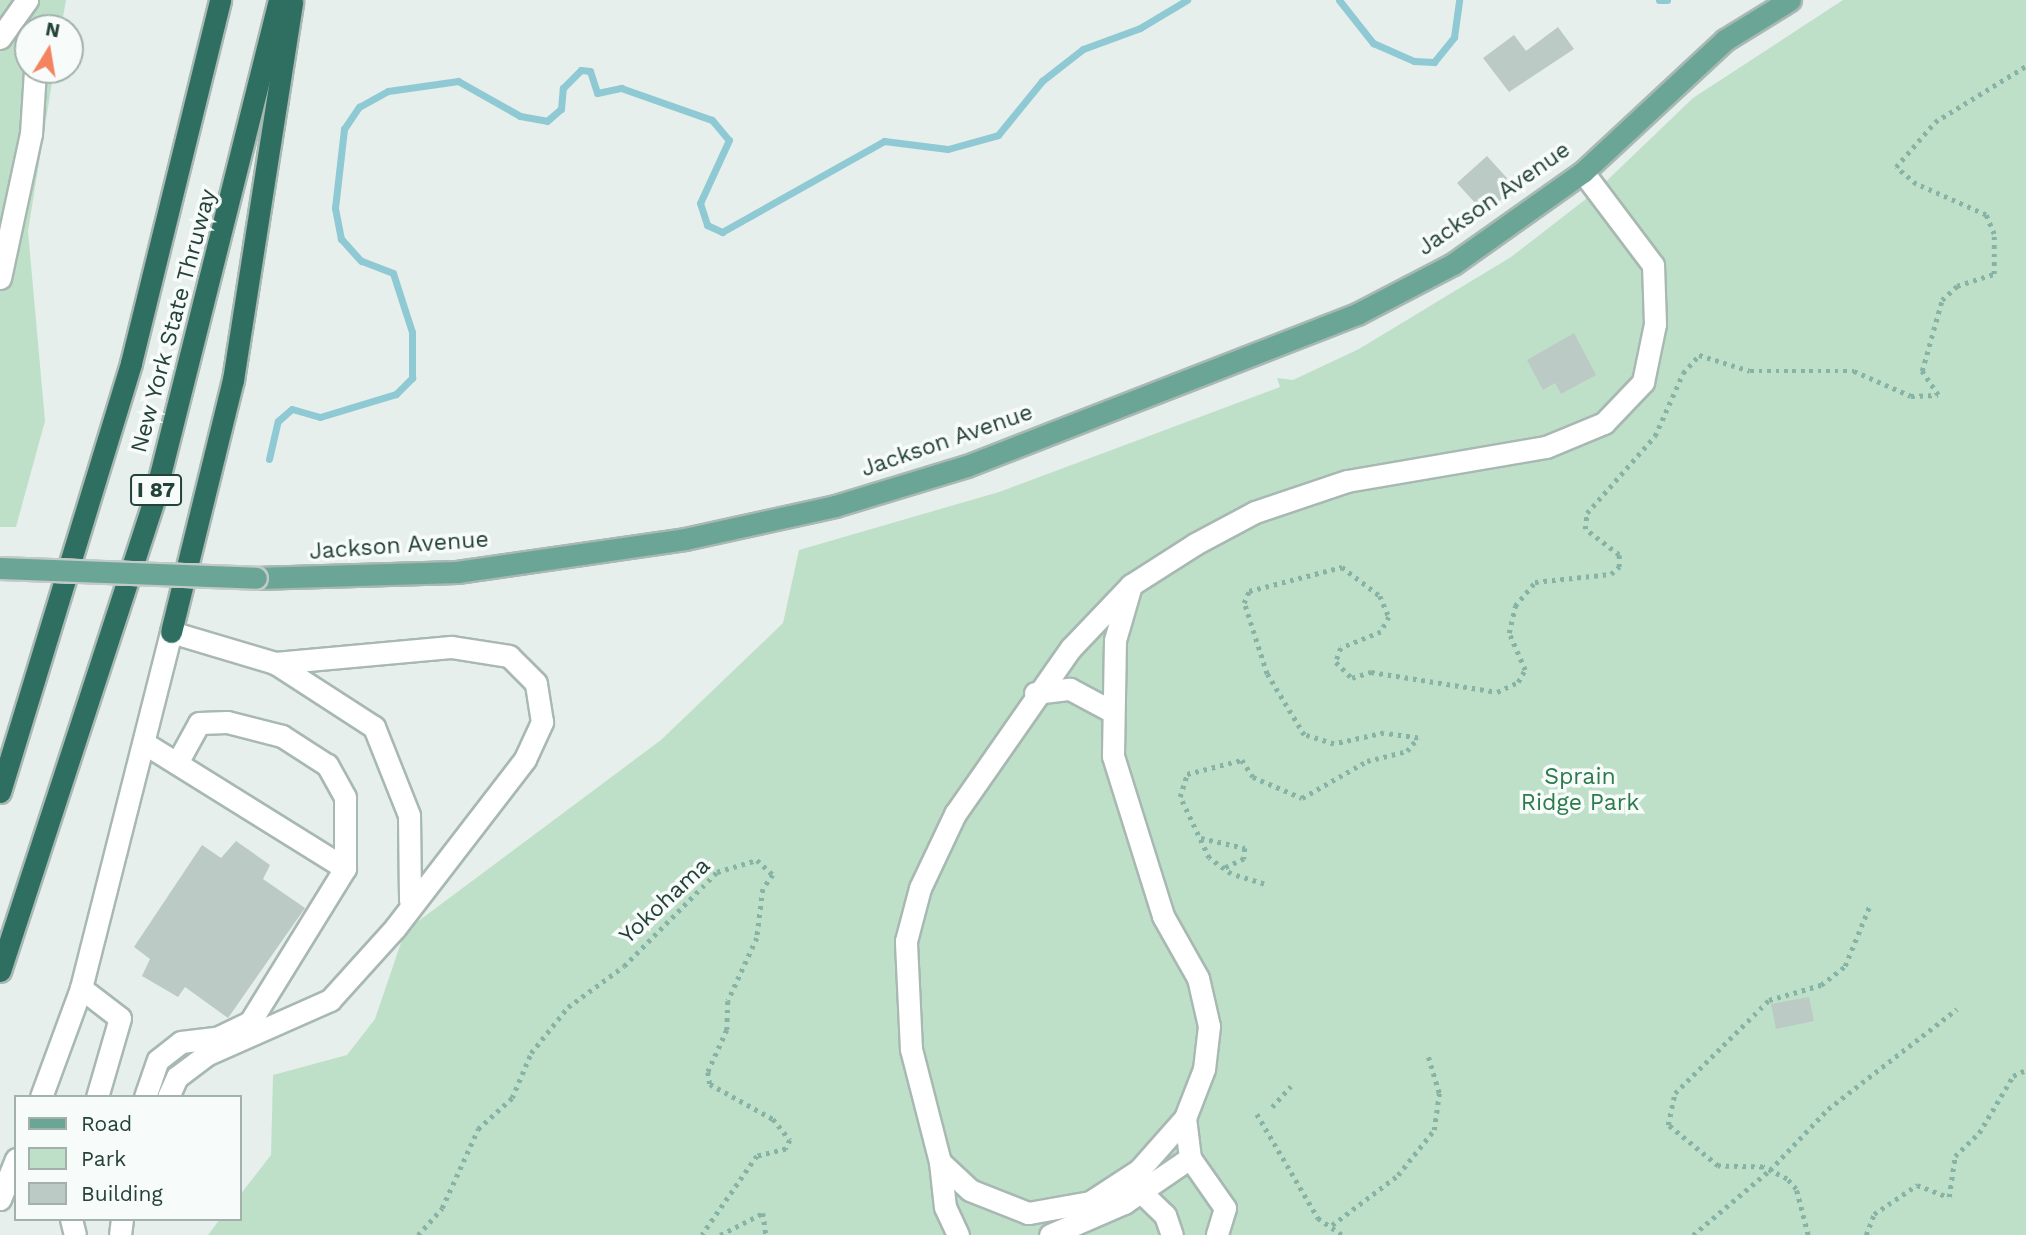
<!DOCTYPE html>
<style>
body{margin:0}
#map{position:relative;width:2026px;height:1235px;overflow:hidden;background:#e6efeb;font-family:"Work Sans",sans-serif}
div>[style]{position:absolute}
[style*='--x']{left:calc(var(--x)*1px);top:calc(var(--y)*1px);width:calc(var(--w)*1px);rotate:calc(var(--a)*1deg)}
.green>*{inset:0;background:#bfe0c8}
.stream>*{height:7px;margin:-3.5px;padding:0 3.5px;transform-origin:3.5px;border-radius:3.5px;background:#8ec9d4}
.building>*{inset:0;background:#bbcac4}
.path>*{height:4.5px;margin-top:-2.25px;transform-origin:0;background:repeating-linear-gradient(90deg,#86b3a5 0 3.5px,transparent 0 8.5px)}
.roads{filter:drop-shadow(2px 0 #a8b8b2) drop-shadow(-2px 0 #a8b8b2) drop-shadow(0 2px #a8b8b2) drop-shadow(0 -2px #a8b8b2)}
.minor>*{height:21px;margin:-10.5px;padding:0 10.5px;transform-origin:10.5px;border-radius:10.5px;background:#fff}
.major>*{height:21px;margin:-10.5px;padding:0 10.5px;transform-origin:10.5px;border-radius:10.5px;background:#6aa596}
.highway>*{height:21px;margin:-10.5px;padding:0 10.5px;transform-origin:10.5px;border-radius:10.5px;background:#2f6f62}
.bridges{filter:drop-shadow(2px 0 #c2cac8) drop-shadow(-2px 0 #c2cac8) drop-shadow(0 2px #c2cac8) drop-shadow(0 -2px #c2cac8)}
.major-bridge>*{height:21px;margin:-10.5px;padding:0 10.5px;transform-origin:10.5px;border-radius:10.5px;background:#6aa596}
span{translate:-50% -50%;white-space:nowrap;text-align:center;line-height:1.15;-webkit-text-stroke:7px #f7fbf9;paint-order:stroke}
.shield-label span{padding:2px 5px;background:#f7fbf9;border:2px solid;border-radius:5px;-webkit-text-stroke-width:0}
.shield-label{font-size:21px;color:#24423a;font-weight:700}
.street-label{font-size:23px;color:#24423a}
.park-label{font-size:23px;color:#2d7a4b}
.legend{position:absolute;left:14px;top:1095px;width:228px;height:126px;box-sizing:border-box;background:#f7fbf9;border:2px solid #a3b1ad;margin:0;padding:9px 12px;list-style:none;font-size:21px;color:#24423a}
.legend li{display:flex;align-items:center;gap:14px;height:35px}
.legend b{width:35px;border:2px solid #a3b1ad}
.north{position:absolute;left:14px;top:14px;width:70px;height:70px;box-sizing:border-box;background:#f7fbf9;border:2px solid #a3b1ad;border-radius:50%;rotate:11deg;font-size:19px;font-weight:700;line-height:28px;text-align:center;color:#24423a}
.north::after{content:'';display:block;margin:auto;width:24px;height:32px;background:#f4845f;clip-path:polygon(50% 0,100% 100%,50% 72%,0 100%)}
</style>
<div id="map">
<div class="green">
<div style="clip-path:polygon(0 0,66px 0,61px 28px,28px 28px,28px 70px,54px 70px,28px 231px,45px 421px,16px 527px,0 527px)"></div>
<div style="clip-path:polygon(1843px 0,2026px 0,2026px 1235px,208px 1235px,220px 1219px,240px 1219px,240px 1195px,271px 1155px,273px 1075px,347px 1055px,375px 1019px,405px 931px,661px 740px,783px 623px,799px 550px,999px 492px,1280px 387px,1277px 378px,1293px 380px,1359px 349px,1511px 257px,1595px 192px,1693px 98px)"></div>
</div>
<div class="stream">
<div style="--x:1339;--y:0;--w:55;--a:51.7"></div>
<div style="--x:1373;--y:43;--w:45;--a:23.7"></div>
<div style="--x:1414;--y:61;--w:20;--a:3"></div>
<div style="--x:1434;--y:62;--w:32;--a:-51"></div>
<div style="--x:1454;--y:37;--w:37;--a:-82"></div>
<div style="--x:1659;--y:0;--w:8;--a:0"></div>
<div style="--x:269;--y:459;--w:39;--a:-77"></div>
<div style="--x:278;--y:421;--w:18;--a:-41"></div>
<div style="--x:292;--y:409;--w:29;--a:16"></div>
<div style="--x:320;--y:417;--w:79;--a:-16.8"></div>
<div style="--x:396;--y:394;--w:23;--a:-45"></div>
<div style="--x:412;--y:378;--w:46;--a:-90"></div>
<div style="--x:412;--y:332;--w:62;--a:-107.9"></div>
<div style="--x:393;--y:273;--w:34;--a:-159"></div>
<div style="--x:361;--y:261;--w:30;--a:-132"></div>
<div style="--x:341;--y:239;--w:32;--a:-101"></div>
<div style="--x:335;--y:208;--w:80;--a:-83.5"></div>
<div style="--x:344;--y:129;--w:27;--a:-56"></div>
<div style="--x:359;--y:107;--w:33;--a:-29"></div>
<div style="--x:388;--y:91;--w:71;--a:-8.1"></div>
<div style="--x:458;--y:81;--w:71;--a:29.4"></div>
<div style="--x:520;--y:116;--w:27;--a:10"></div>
<div style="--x:547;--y:121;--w:18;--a:-41"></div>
<div style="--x:561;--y:109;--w:21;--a:-85"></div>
<div style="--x:563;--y:88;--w:25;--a:-45"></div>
<div style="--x:581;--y:70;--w:9;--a:6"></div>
<div style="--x:590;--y:71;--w:23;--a:72"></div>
<div style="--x:597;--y:93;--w:25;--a:-12"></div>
<div style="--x:621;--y:88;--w:96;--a:19.4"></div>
<div style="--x:712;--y:120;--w:26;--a:50"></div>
<div style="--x:729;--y:140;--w:69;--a:114.7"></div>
<div style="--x:700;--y:203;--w:23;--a:72"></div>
<div style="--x:707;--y:225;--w:17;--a:25"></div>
<div style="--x:722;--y:232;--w:186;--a:-29.3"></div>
<div style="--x:884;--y:141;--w:64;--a:7.1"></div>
<div style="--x:948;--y:149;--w:52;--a:-15.6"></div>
<div style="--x:998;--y:135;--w:70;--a:-50.8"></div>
<div style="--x:1042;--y:81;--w:52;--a:-38"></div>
<div style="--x:1083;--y:49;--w:61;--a:-20.2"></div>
<div style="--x:1140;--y:28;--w:55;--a:-30.8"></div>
</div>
<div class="building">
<div style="clip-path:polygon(1558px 27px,1574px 49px,1509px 92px,1483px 58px,1514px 35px,1526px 51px)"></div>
<div style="clip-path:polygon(1487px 156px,1515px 187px,1494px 206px,1486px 196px,1476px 204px,1457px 183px)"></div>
<div style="clip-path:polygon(1574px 333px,1596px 375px,1561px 394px,1555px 383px,1543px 390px,1527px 360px)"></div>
<div style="clip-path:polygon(236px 841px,270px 865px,263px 879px,305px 908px,228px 1018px,185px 987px,178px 997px,142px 976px,150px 959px,134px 947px,202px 845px,221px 858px)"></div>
<div style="clip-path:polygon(1809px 997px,1814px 1021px,1776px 1029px,1771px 1004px)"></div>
</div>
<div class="path">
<div style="--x:1201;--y:838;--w:45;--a:12.8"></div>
<div style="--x:1245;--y:848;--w:11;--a:95"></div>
<div style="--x:1244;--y:859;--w:23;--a:155"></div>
<div style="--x:1264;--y:884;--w:34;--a:-163"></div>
<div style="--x:1231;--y:874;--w:27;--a:-144"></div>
<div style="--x:1209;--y:858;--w:68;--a:-115.4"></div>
<div style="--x:1180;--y:797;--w:24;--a:-73"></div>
<div style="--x:1187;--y:774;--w:57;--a:-14.3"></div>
<div style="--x:1242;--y:760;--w:20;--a:57"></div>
<div style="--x:1253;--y:777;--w:53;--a:23.2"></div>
<div style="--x:1302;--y:798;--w:75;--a:-29.6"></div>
<div style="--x:1367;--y:761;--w:41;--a:-14"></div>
<div style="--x:1407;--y:751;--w:17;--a:-50"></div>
<div style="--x:1418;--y:738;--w:34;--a:-172"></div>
<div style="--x:1384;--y:733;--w:51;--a:167.6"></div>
<div style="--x:1334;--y:744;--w:31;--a:-163"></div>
<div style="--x:1304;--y:735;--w:71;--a:-121.2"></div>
<div style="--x:1267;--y:674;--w:75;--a:-107.9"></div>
<div style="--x:1244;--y:603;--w:13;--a:-67"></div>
<div style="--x:1249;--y:591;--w:96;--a:-14.5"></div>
<div style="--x:1342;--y:567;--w:48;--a:37.3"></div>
<div style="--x:1380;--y:596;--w:23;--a:67"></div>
<div style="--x:1389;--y:617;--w:17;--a:118"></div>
<div style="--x:1381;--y:632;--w:43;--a:158.2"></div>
<div style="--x:1341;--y:648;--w:15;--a:110"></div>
<div style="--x:1336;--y:662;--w:23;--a:45"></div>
<div style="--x:1352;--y:678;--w:20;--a:-18"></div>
<div style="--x:1371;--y:672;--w:128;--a:9"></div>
<div style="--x:1497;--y:692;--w:23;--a:-25"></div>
<div style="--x:1518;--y:682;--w:14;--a:-60"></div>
<div style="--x:1525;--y:670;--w:40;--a:-113.4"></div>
<div style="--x:1509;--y:633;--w:28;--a:-77"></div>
<div style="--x:1515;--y:606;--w:31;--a:-50"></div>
<div style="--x:1535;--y:582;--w:76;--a:-6"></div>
<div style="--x:1611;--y:574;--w:11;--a:-41"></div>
<div style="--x:1619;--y:567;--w:12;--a:-90"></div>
<div style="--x:1619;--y:555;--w:43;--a:-142.6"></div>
<div style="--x:1585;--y:529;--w:16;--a:-83"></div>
<div style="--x:1587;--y:513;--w:103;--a:-48.6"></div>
<div style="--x:1655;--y:436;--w:69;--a:-66"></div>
<div style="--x:1683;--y:373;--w:24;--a:-48"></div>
<div style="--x:1699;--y:355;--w:53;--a:17.4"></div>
<div style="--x:1750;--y:371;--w:104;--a:0"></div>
<div style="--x:1854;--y:371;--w:62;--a:23.7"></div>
<div style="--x:1911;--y:396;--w:27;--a:-2"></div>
<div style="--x:1938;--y:395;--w:29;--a:-124"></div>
<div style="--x:1922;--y:371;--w:74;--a:-74.3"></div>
<div style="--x:1942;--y:300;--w:21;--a:-43"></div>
<div style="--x:1957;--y:286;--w:39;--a:-18"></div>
<div style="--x:1994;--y:274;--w:40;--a:-90"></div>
<div style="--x:1994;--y:234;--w:21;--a:-113"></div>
<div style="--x:1986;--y:215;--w:77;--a:-156.1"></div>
<div style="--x:1916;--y:184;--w:26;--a:-140"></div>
<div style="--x:1896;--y:167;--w:60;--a:-49.1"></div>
<div style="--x:1935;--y:122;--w:107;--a:-31.6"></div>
<div style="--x:1272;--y:1107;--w:28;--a:-48"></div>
<div style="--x:1257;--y:1114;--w:121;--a:59.6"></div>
<div style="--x:1318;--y:1218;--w:29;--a:35"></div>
<div style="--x:1332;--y:1225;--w:83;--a:-37.1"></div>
<div style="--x:1398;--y:1175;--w:58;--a:-51.3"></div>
<div style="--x:1434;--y:1130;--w:37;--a:-82"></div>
<div style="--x:1439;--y:1093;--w:42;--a:-106.7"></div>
<div style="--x:418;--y:1235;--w:36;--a:-48"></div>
<div style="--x:442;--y:1208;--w:87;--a:-65.5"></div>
<div style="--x:478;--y:1129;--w:46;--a:-42.4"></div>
<div style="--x:512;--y:1098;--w:49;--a:-67.1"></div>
<div style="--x:531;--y:1053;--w:59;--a:-51.2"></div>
<div style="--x:568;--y:1007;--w:69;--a:-36.2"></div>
<div style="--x:624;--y:966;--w:132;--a:-45.3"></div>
<div style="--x:717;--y:872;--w:42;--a:-16.7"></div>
<div style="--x:757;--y:860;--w:22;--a:43"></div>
<div style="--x:773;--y:875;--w:17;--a:126"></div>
<div style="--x:763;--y:889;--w:49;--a:97"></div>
<div style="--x:757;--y:938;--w:69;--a:114.7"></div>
<div style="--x:728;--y:1001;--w:29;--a:92"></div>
<div style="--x:727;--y:1030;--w:46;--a:114.3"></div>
<div style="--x:708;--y:1072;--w:12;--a:81"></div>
<div style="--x:710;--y:1084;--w:72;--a:29.1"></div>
<div style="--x:773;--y:1119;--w:27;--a:51"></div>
<div style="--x:790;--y:1140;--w:10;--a:114"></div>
<div style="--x:786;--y:1149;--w:30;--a:166"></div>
<div style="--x:757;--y:1156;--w:96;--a:124.8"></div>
<div style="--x:720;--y:1235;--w:48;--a:-27.1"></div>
<div style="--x:763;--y:1213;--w:22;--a:82"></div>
<div style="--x:1693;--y:1235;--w:101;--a:-40.2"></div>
<div style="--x:1770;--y:1170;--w:84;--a:-46.4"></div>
<div style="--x:1828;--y:1109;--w:163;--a:-37.8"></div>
<div style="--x:1808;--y:1235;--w:48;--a:-104.6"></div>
<div style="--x:1796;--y:1189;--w:13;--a:-132"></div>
<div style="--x:1787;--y:1179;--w:27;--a:-153"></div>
<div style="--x:1763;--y:1167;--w:45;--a:-178.7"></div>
<div style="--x:1718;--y:1166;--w:65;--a:-140.6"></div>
<div style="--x:1668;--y:1125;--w:33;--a:-78"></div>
<div style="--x:1675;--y:1093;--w:132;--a:-44.7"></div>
<div style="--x:1769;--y:1000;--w:54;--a:-16.1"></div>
<div style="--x:1821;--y:985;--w:31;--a:-38"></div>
<div style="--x:1845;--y:966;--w:66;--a:-67.7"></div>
<div style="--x:1866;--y:1235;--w:22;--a:-69"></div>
<div style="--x:1874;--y:1214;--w:52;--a:-34"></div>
<div style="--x:1917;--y:1185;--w:34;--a:21"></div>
<div style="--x:1949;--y:1197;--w:41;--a:-81.7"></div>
<div style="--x:1955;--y:1156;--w:33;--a:-44"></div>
<div style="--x:1979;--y:1133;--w:66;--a:-59.2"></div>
<div style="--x:2013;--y:1076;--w:14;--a:-25"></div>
</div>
<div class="roads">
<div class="minor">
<div style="--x:0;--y:38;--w:47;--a:-54.6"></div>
<div style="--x:0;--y:278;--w:147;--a:-77.9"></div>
<div style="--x:31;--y:134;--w:64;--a:-86.4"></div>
<div style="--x:1131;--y:585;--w:57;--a:106.2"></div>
<div style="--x:1115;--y:640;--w:116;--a:91"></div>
<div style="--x:1113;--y:756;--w:168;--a:72.6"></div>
<div style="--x:1163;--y:916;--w:71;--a:60.6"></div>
<div style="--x:1198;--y:978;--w:49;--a:77.1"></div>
<div style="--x:1209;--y:1026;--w:43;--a:96.6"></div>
<div style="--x:1204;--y:1069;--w:53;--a:111.2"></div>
<div style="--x:1185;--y:1118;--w:69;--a:131.5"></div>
<div style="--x:1139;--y:1170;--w:59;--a:146.9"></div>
<div style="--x:1090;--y:1202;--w:63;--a:169.9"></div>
<div style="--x:1028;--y:1213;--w:62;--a:-158.4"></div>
<div style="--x:970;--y:1190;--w:41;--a:-137"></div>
<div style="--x:940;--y:1162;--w:117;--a:-104.4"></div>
<div style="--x:911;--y:1049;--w:108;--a:-92.7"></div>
<div style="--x:906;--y:941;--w:55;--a:-75.2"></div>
<div style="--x:920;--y:888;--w:82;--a:-64.7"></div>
<div style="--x:955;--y:814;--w:203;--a:-55.1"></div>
<div style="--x:1071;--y:648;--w:87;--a:-46.4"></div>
<div style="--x:1131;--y:585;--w:76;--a:-32.6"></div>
<div style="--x:1195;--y:544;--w:68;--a:-28.1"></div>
<div style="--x:1255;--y:512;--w:97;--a:-18.6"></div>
<div style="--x:1347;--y:481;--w:202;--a:-9.7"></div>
<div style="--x:1546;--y:447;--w:63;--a:-22.5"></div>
<div style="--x:1604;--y:423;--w:57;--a:-46.4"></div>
<div style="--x:1643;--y:382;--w:59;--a:-78.3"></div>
<div style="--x:1655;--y:324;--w:59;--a:-91.9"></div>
<div style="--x:1653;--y:265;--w:116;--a:-127"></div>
<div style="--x:1035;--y:693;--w:35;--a:-7"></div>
<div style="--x:1070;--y:689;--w:44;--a:28.3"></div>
<div style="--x:144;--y:743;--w:237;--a:31.9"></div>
<div style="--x:345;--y:868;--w:71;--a:-90"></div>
<div style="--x:345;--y:797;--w:37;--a:-119"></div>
<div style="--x:327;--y:765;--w:54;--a:-147.2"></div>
<div style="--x:282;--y:736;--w:57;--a:-165.7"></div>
<div style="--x:227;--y:722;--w:28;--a:178"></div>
<div style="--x:199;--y:723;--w:46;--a:118.8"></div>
<div style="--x:81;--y:988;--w:49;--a:37.6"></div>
<div style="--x:120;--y:1018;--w:82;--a:106.2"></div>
<div style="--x:41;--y:1097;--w:116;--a:-69.8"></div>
<div style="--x:81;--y:988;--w:367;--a:-75.8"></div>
<div style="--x:171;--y:632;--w:109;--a:16.6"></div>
<div style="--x:275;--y:663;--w:118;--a:32.9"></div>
<div style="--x:374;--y:727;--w:95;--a:68.3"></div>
<div style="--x:409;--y:815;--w:86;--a:89.3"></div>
<div style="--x:145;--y:1097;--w:39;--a:-71"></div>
<div style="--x:158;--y:1060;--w:29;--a:-38"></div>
<div style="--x:181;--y:1042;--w:38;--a:-7"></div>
<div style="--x:219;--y:1037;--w:34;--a:-26"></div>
<div style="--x:250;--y:1022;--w:181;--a:-58.3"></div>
<div style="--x:168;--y:1097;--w:22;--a:-66"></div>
<div style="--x:177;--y:1077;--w:36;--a:-37"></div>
<div style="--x:206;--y:1055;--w:136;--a:-23.9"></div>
<div style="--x:330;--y:1000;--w:97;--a:-47.9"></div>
<div style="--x:395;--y:928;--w:213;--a:-52.4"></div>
<div style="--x:525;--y:759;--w:41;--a:-65.3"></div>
<div style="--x:542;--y:722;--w:39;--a:-99"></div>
<div style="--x:536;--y:683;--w:38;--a:-135"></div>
<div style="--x:509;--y:656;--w:59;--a:-171.2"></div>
<div style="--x:451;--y:647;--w:177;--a:174.8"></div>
<div style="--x:1190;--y:1158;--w:61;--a:55"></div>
<div style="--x:1225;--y:1208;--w:28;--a:107"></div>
<div style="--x:940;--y:1162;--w:45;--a:83.7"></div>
<div style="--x:945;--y:1207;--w:31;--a:65"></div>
<div style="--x:1142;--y:1193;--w:32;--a:44"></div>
<div style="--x:1165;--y:1215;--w:21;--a:71"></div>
<div style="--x:0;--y:1199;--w:43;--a:-68.2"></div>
<div style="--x:71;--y:1219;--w:16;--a:76"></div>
<div style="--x:120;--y:1235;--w:16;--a:-83"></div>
<div style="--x:1050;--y:1235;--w:81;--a:-23.4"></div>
<div style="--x:1124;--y:1203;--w:80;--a:-34.3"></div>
<div style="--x:1190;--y:1158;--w:40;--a:-97.1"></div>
</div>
<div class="major">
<div style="--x:256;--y:578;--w:201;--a:-1.7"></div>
<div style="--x:457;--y:572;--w:230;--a:-8.2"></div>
<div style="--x:685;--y:539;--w:154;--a:-12.4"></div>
<div style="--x:835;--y:506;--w:138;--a:-16.9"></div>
<div style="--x:967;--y:466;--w:419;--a:-21.3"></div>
<div style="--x:1357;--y:314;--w:108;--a:-27.5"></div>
<div style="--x:1453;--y:264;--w:159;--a:-35.3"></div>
<div style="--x:1583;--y:172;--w:194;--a:-42.9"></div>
<div style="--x:1725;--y:40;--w:76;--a:-31.6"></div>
</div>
<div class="highway">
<div style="--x:171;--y:632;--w:260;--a:-76.2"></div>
<div style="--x:233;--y:380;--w:383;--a:-81.1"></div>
<div style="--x:0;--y:792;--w:449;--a:-73"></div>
<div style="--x:131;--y:363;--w:374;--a:-76.2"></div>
<div style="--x:0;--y:971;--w:496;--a:-71.9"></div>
<div style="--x:154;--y:499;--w:514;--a:-75.94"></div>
</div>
</div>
<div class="bridges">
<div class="major-bridge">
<div style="--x:0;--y:568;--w:256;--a:2.2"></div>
</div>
</div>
<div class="shield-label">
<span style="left:156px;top:490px">I 87</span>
</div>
<div class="street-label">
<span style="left:1494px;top:199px;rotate:-35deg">Jackson Avenue</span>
<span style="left:174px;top:321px;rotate:-75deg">New York State Thruway</span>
<span style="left:947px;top:441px;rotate:-19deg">Jackson Avenue</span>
<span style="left:399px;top:546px;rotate:-4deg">Jackson Avenue</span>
<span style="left:665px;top:901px;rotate:-43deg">Yokohama</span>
</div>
<div class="park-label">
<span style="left:1580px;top:790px">Sprain<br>Ridge Park</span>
</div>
<ul class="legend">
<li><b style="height:9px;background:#6aa596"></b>Road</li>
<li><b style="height:19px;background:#bfe0c8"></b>Park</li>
<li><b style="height:19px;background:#bbcac4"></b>Building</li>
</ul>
<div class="north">N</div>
</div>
